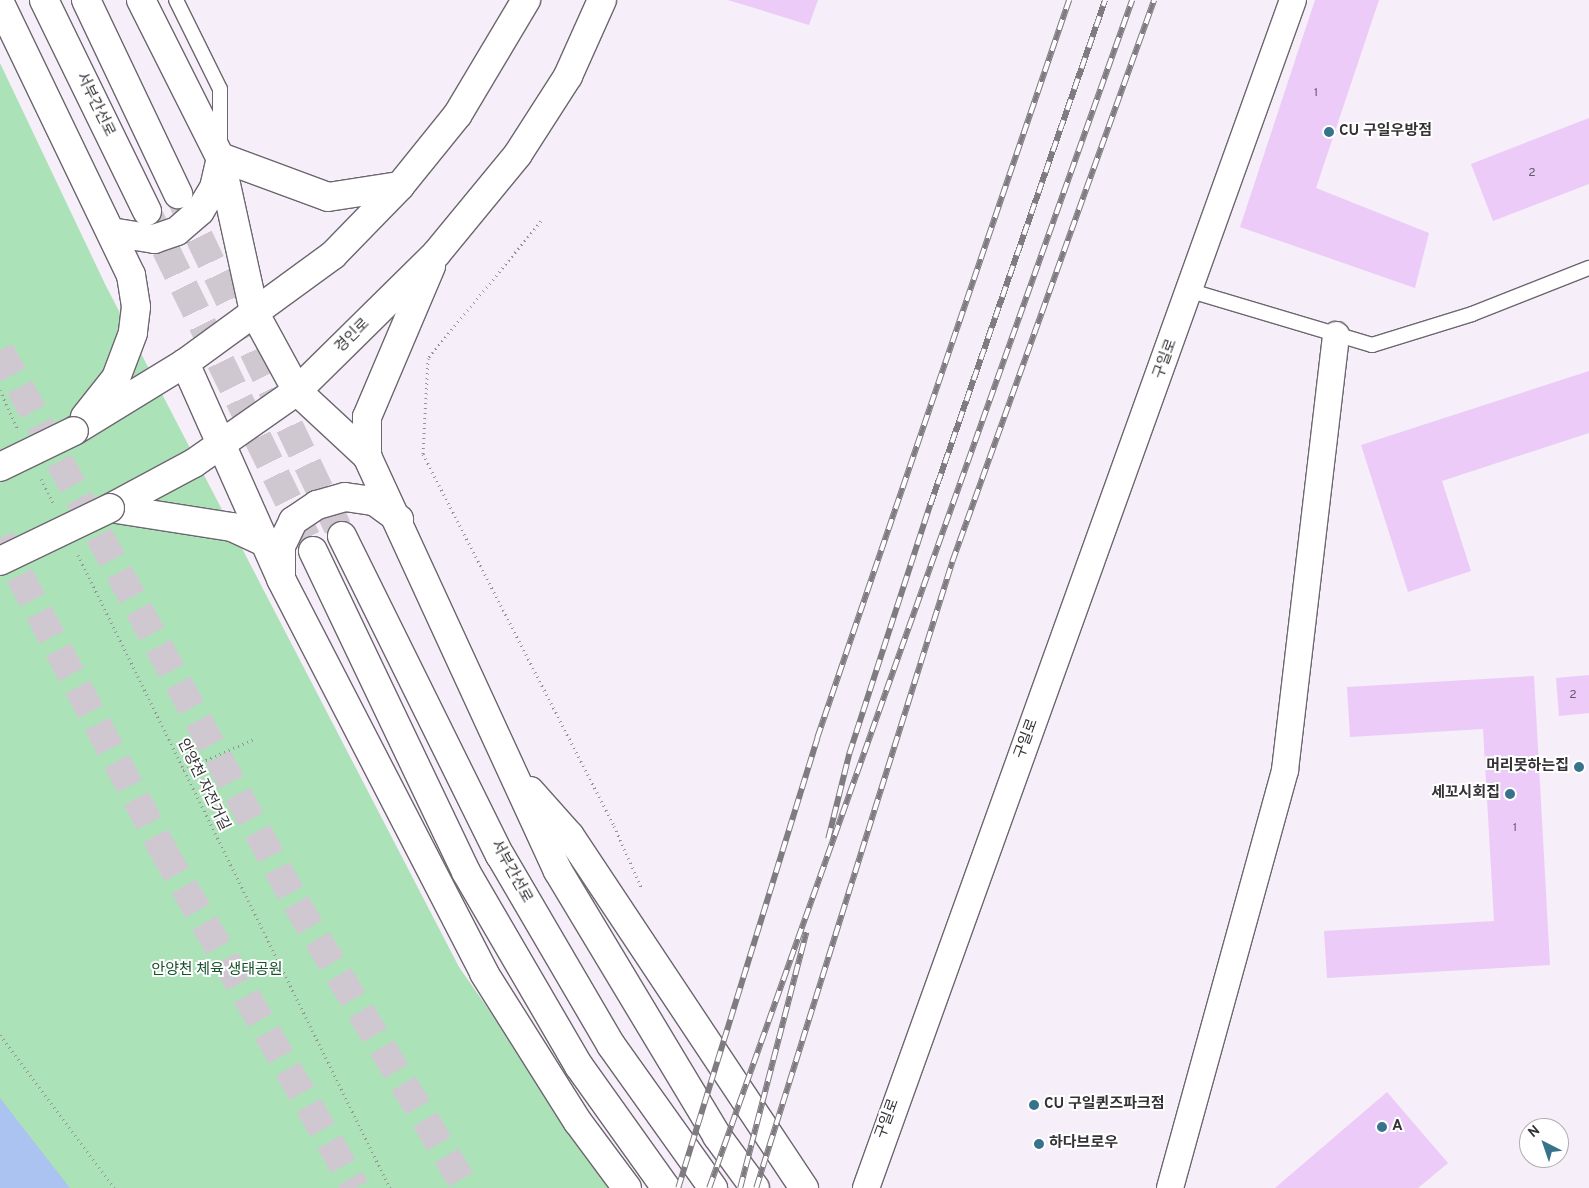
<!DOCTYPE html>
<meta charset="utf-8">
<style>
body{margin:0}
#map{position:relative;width:1589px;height:1188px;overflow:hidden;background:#f6eef8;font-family:Overpass,"Noto Sans KR",sans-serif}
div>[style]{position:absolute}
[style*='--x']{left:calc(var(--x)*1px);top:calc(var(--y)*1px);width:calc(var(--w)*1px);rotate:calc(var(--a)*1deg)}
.green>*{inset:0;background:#ace2b8}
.water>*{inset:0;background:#abc3f1}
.building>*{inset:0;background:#eccbf8}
.primary-tunnel>*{height:28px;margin-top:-14px;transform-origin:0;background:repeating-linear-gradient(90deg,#cfc8d1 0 28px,transparent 0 42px)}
.trunk-tunnel>*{height:28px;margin-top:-14px;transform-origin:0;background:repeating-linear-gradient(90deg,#cfc8d1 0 28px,transparent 0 42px)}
.path>*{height:3px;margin-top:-1.5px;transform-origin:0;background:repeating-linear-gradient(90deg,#979198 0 1px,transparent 0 5px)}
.roads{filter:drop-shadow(1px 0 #6d666f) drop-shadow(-1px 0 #6d666f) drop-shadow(0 1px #6d666f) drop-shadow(0 -1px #6d666f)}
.service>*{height:14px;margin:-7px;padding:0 7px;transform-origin:7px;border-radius:7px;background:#fff}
.minor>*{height:26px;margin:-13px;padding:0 13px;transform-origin:13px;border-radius:13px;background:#fff}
.primary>*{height:28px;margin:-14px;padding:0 14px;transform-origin:14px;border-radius:14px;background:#fff}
.rail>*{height:5.5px;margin-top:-2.75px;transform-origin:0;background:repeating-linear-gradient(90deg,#fff 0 11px,#807b81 0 22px);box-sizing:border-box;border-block:1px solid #807b81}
.bridges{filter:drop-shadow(1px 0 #6d666f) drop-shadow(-1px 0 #6d666f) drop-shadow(0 1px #6d666f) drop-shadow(0 -1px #6d666f)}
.primary-bridge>*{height:28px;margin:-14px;padding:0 14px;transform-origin:14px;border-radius:14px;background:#fff}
.dots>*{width:14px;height:14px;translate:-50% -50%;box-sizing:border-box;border:2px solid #fff;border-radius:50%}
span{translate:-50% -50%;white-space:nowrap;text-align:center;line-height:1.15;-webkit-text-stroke:4px #fff;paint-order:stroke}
.number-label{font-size:12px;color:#635866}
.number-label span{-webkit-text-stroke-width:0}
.street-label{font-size:15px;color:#353236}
.poi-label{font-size:15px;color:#353236;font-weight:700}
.left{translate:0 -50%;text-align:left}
.right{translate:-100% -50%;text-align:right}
.park-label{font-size:15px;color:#17522c}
.north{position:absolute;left:1519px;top:1118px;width:50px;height:50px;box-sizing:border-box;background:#fff;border:1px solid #aeadaf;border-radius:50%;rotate:319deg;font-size:14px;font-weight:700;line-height:20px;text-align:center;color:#353236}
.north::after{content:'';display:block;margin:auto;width:18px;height:22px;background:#37738a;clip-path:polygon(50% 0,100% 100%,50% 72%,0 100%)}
</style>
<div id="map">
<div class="green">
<div style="clip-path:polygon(0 63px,105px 284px,459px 967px,613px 1188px,0 1188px)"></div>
</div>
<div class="water">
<div style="clip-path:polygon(0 1098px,70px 1188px,0 1188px)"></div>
</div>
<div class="building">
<div style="clip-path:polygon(728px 0,818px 0,809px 25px)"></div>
<div style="clip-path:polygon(1315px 0,1379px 0,1316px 188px,1429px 233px,1415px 288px,1240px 227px)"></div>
<div style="clip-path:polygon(1589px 118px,1589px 184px,1493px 221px,1471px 164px)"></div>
<div style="clip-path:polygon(1589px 371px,1589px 433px,1442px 481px,1471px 571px,1408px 592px,1361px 445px)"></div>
<div style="clip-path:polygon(1589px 675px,1589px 713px,1559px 716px,1556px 678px)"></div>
<div style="clip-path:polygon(1534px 676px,1550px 965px,1327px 978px,1324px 931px,1494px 921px,1483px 729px,1350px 737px,1347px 687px)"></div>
<div style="clip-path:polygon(1387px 1092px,1448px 1163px,1418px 1188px,1275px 1188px)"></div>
</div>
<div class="primary-tunnel">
<div style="--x:181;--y:199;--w:373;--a:64.5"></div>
<div style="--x:147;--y:211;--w:378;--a:64"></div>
</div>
<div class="trunk-tunnel">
<div style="--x:0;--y:350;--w:627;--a:61.84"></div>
<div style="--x:296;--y:903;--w:332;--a:59.2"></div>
<div style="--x:0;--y:538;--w:352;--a:62.4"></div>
<div style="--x:163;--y:850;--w:389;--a:60.3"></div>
</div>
<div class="path">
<div style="--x:541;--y:221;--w:178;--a:129.5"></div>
<div style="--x:428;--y:358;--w:96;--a:93"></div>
<div style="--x:423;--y:454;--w:418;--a:62.8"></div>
<div style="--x:614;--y:826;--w:67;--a:66.1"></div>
<div style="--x:0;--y:390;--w:42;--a:65.9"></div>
<div style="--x:41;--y:479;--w:29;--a:63"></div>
<div style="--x:78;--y:555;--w:706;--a:63.76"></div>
<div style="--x:183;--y:770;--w:77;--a:-23.6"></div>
<div style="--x:0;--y:1035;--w:191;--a:53.3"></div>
</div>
<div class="roads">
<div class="service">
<div style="--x:176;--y:0;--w:99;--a:63.7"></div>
<div style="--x:220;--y:89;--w:55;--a:90"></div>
<div style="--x:1191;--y:291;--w:189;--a:16.6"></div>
<div style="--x:1372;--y:345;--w:105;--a:-17.2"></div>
<div style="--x:1472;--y:314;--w:126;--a:-21.5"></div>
</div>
<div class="minor">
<div style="--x:866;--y:1188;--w:1262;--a:-70.23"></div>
<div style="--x:1170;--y:1188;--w:434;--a:-74.6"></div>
<div style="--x:1285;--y:770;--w:438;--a:-83.3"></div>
</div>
<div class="primary">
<div style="--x:44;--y:0;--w:235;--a:64"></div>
<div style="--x:86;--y:0;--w:215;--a:64.6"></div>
<div style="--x:141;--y:0;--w:176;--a:63.3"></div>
<div style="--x:220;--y:157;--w:159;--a:77.6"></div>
<div style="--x:254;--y:312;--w:90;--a:61.4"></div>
<div style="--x:297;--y:391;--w:96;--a:42.9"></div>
<div style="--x:367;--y:456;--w:457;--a:65.3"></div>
<div style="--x:558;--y:871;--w:309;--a:59"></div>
<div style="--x:717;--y:1136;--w:64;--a:53.8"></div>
<div style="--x:0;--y:3;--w:302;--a:64.3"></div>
<div style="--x:131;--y:275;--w:32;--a:81"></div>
<div style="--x:136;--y:307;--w:26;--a:97"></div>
<div style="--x:133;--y:333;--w:48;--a:110.7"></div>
<div style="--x:116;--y:378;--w:50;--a:128.5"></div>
<div style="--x:220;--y:157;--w:115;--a:20.3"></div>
<div style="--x:328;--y:197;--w:73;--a:-8.7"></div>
<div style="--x:111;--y:232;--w:44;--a:9.2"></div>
<div style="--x:154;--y:239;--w:24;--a:-19"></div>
<div style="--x:177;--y:231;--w:30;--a:-41"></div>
<div style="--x:200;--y:211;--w:27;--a:-59"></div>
<div style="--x:214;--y:188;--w:28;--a:-77"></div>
<div style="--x:185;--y:363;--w:236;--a:66"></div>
<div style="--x:281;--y:579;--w:443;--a:62.7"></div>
<div style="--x:484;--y:973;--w:176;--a:57.8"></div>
<div style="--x:578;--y:1122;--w:82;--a:53.4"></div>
<div style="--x:74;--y:431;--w:130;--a:-31.5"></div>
<div style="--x:185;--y:363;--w:183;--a:-36.1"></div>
<div style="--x:333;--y:255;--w:96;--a:-45.8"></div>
<div style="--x:400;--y:186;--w:92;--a:-51.1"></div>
<div style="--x:458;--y:114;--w:133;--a:-59.2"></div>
<div style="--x:367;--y:456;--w:39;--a:-90"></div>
<div style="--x:367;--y:417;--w:164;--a:-67"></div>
<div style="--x:110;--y:508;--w:95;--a:-28.2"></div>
<div style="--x:194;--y:463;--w:126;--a:-35"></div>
<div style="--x:297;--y:391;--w:195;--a:-44.6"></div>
<div style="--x:436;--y:254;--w:129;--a:-50.6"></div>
<div style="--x:518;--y:154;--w:93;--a:-57.3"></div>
<div style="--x:568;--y:76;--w:83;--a:-65.9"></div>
<div style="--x:110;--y:508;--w:123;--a:8.9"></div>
<div style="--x:232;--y:527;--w:35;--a:25"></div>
<div style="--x:342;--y:536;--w:356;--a:63.7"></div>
<div style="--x:500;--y:855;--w:220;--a:59.7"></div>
<div style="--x:611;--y:1045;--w:176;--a:54.5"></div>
<div style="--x:313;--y:551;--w:356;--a:64.5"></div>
<div style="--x:466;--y:872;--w:225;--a:59.8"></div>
<div style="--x:579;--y:1066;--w:150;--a:54.5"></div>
<div style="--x:281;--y:575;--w:29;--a:-90"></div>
<div style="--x:281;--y:546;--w:28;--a:-64"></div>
<div style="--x:293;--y:521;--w:29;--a:-34"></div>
<div style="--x:317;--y:505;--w:29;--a:-16"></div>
<div style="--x:345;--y:497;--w:29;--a:8"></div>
<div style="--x:374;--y:501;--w:31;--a:36"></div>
<div style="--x:530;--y:791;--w:60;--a:48.4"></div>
<div style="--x:570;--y:836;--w:423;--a:56.4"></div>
</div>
</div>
<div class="rail">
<div style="--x:828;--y:839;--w:88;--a:-76.1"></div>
<div style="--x:849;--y:754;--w:262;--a:-72"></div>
<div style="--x:930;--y:505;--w:534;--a:-70.89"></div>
<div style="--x:678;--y:1188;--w:471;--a:-72.8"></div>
<div style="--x:817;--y:738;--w:780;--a:-71.15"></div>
<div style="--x:709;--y:1188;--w:1261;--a:-70.4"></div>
<div style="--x:740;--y:1188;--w:264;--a:-75.5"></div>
<div style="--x:756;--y:1188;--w:656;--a:-72.61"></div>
<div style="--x:952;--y:562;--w:597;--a:-70.23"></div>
</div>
<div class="bridges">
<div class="primary-bridge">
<div style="--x:0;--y:467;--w:82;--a:-25.9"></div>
<div style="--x:0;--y:561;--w:122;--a:-25.7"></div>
</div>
</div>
<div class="dots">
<div style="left:1329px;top:132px;background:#37738a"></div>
<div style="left:1579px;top:767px;background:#37738a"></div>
<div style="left:1510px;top:794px;background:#37738a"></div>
<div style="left:1034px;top:1105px;background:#37738a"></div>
<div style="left:1382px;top:1127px;background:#37738a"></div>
<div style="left:1039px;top:1144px;background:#37738a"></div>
</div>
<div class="number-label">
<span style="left:1316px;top:94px">1</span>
<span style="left:1532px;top:174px">2</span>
<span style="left:1573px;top:696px">2</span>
<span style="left:1515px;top:829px">1</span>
</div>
<div class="street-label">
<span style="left:95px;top:105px;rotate:64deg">서부간선로</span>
<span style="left:353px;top:336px;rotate:-45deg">경인로</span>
<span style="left:1166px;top:359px;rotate:-70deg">구일로</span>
<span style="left:1027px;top:739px;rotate:-70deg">구일로</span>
<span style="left:203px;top:785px;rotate:64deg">안양천 자전거길</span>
<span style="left:511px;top:872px;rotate:61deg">서부간선로</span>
<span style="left:888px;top:1119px;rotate:-70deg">구일로</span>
</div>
<div class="poi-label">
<span class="left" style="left:1339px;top:132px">CU 구일우방점</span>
<span class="right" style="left:1569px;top:767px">머리못하는집</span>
<span class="right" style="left:1500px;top:794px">세꼬시회집</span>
<span class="left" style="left:1044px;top:1105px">CU 구일퀸즈파크점</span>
<span class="left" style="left:1392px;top:1127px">A</span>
<span class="left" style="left:1049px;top:1144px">하다브로우</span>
</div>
<div class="park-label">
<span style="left:217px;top:971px">안양천 체육 생태공원</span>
</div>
<div class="north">N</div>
</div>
